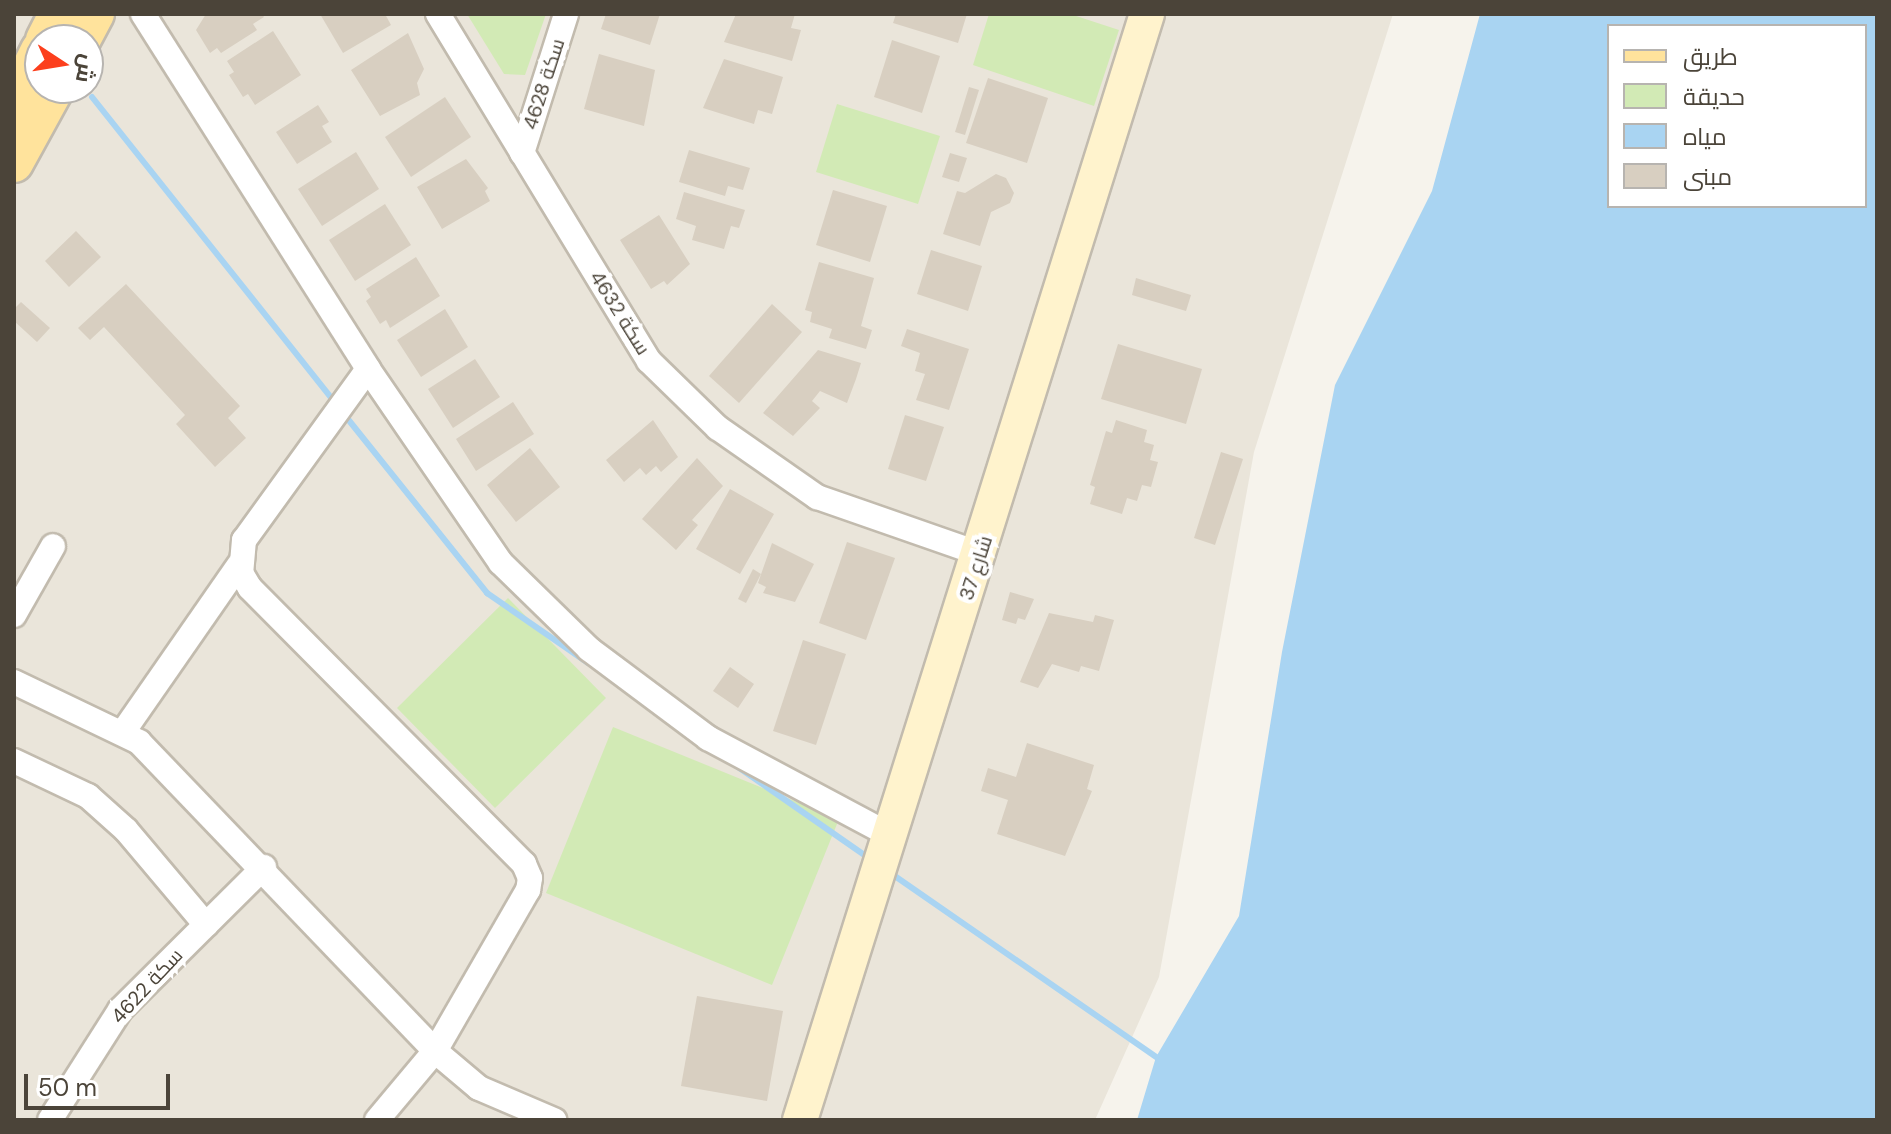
<!DOCTYPE html>
<meta charset="utf-8">
<style>
body{margin:0}
#map{position:relative;width:1891px;height:1134px;overflow:hidden;background:#f6f3ec;font-family:"DM Sans",Cairo,sans-serif}
div>[style]{position:absolute}
[style*='--x']{left:calc(var(--x)*1px);top:calc(var(--y)*1px);width:calc(var(--w)*1px);rotate:calc(var(--a)*1deg)}
.residential>*{inset:0;background:#eae5da}
.green>*{inset:0;background:#d2eab5}
.water>*{inset:0;background:#a9d4f2}
.stream>*{height:6px;margin:-3px;padding:0 3px;transform-origin:3px;border-radius:3px;background:#a9d4f2}
.building>*{inset:0;background:#d8cfc1}
.roads{filter:drop-shadow(2px 0 #c2bbae) drop-shadow(-2px 0 #c2bbae) drop-shadow(0 2px #c2bbae) drop-shadow(0 -2px #c2bbae)}
.street>*{height:24px;margin:-12px;padding:0 12px;transform-origin:12px;border-radius:12px;background:#fff}
.secondary>*{height:34px;margin:-17px;padding:0 17px;transform-origin:17px;border-radius:17px;background:#fff3cd}
.primary>*{height:38px;margin:-19px;padding:0 19px;transform-origin:19px;border-radius:19px;background:#ffe39c}
span{translate:-50% -50%;white-space:nowrap;text-align:center;line-height:1.15;-webkit-text-stroke:8px #fff;paint-order:stroke}
.street-label{font-size:20px;color:#4b4439}
.frame{position:absolute;inset:0;border:16px solid #4b4439;pointer-events:none}
.legend{position:absolute;left:1607px;top:24px;width:260px;height:184px;box-sizing:border-box;background:#fff;border:2px solid #b7b4b0;margin:0;padding:10px 14px;list-style:none;font-size:24px;color:#4b4439}
.legend li{display:flex;align-items:center;gap:16px;height:40px}
.legend b{width:40px;border:2px solid #b7b4b0}
.north{position:absolute;left:24px;top:24px;width:80px;height:80px;box-sizing:border-box;background:#fff;border:2px solid #b7b4b0;border-radius:50%;rotate:102deg;font-size:22px;font-weight:700;line-height:32px;text-align:center;color:#4b4439}
.north::after{content:'';display:block;margin:auto;width:28px;height:36px;background:#fc3f1d;clip-path:polygon(50% 0,100% 100%,50% 72%,0 100%)}
.scale{position:absolute;left:24px;top:1074px;width:146px;height:36px;box-sizing:border-box;border:4px solid #4b4439;border-top:0;padding-left:10px;font-size:24px;line-height:28px;white-space:nowrap;color:#4b4439;-webkit-text-stroke:6px #fff;paint-order:stroke}
</style>
<div id="map">
<div class="residential">
<div style="clip-path:polygon(evenodd,14px 14px,1393px 14px,1254px 452px,1159px 977px,1095px 1120px,14px 1120px,14px 14px,40px 40px,88px 40px,88px 88px,40px 88px,40px 40px)"></div>
</div>
<div class="green">
<div style="clip-path:polygon(467px 14px,546px 14px,525px 75px,504px 74px)"></div>
<div style="clip-path:polygon(989px 14px,1070px 14px,1119px 30px,1094px 106px,973px 65px)"></div>
<div style="clip-path:polygon(837px 104px,940px 136px,918px 204px,816px 172px)"></div>
<div style="clip-path:polygon(508px 598px,606px 698px,495px 808px,397px 708px)"></div>
<div style="clip-path:polygon(613px 727px,839px 819px,772px 985px,546px 893px)"></div>
</div>
<div class="water">
<div style="clip-path:polygon(evenodd,1480px 14px,1877px 14px,1877px 1120px,1137px 1120px,1156px 1057px,1239px 916px,1282px 652px,1335px 385px,1432px 191px,1480px 14px,1609px 26px,1865px 26px,1865px 206px,1609px 206px,1609px 26px)"></div>
</div>
<div class="stream">
<div style="--x:92;--y:97;--w:392;--a:51.5"></div>
<div style="--x:343;--y:413;--w:231;--a:51.3"></div>
<div style="--x:487;--y:593;--w:123;--a:34.7"></div>
<div style="--x:735;--y:765;--w:165;--a:34.8"></div>
<div style="--x:889;--y:872;--w:325;--a:34.7"></div>
</div>
<div class="building">
<div style="clip-path:polygon(206px 14px,262px 14px,264px 17px,253px 24px,257px 30px,221px 53px,217px 48px,210px 53px,196px 30px)"></div>
<div style="clip-path:polygon(320px 14px,385px 14px,391px 25px,343px 53px)"></div>
<div style="clip-path:polygon(606px 14px,660px 14px,650px 45px,601px 29px)"></div>
<div style="clip-path:polygon(736px 14px,795px 14px,791px 28px,801px 30px,792px 61px,724px 42px)"></div>
<div style="clip-path:polygon(896px 14px,967px 14px,958px 43px,893px 23px)"></div>
<div style="clip-path:polygon(273px 31px,301px 75px,255px 105px,248px 94px,243px 97px,229px 75px,234px 72px,227px 61px)"></div>
<div style="clip-path:polygon(408px 33px,424px 69px,417px 83px,420px 95px,380px 116px,351px 70px)"></div>
<div style="clip-path:polygon(892px 40px,940px 56px,922px 113px,874px 97px)"></div>
<div style="clip-path:polygon(599px 54px,655px 70px,644px 126px,584px 109px)"></div>
<div style="clip-path:polygon(724px 59px,783px 77px,772px 114px,758px 110px,754px 124px,703px 108px)"></div>
<div style="clip-path:polygon(988px 78px,1048px 98px,1027px 163px,966px 143px)"></div>
<div style="clip-path:polygon(969px 87px,979px 90px,965px 135px,955px 132px)"></div>
<div style="clip-path:polygon(445px 97px,471px 137px,411px 177px,385px 137px)"></div>
<div style="clip-path:polygon(318px 105px,329px 122px,322px 126px,332px 142px,297px 164px,276px 132px)"></div>
<div style="clip-path:polygon(689px 150px,750px 168px,743px 190px,728px 186px,725px 196px,679px 182px)"></div>
<div style="clip-path:polygon(356px 152px,379px 189px,322px 226px,298px 189px)"></div>
<div style="clip-path:polygon(950px 153px,967px 158px,959px 182px,942px 177px)"></div>
<div style="clip-path:polygon(466px 159px,488px 188px,485px 191px,490px 201px,442px 229px,417px 187px)"></div>
<div style="clip-path:polygon(996px 174px,1006px 178px,1014px 193px,1010px 203px,991px 212px,980px 246px,943px 234px,957px 191px,965px 193px)"></div>
<div style="clip-path:polygon(833px 190px,887px 206px,870px 262px,816px 245px)"></div>
<div style="clip-path:polygon(684px 192px,745px 210px,739px 228px,731px 226px,724px 249px,692px 240px,696px 226px,676px 219px)"></div>
<div style="clip-path:polygon(385px 204px,411px 245px,355px 281px,329px 240px)"></div>
<div style="clip-path:polygon(659px 215px,690px 264px,667px 285px,664px 281px,651px 289px,620px 240px)"></div>
<div style="clip-path:polygon(76px 231px,101px 257px,69px 287px,45px 261px)"></div>
<div style="clip-path:polygon(931px 250px,982px 266px,968px 311px,917px 294px)"></div>
<div style="clip-path:polygon(416px 257px,440px 296px,390px 328px,386px 320px,380px 324px,366px 301px,371px 297px,366px 289px)"></div>
<div style="clip-path:polygon(819px 262px,874px 278px,861px 326px,872px 330px,866px 349px,829px 338px,832px 329px,810px 322px,812px 312px,805px 310px)"></div>
<div style="clip-path:polygon(1136px 278px,1191px 295px,1186px 311px,1132px 295px)"></div>
<div style="clip-path:polygon(126px 284px,240px 406px,228px 418px,246px 438px,215px 467px,176px 424px,185px 415px,104px 327px,90px 340px,78px 328px)"></div>
<div style="clip-path:polygon(21px 302px,50px 328px,37px 342px,14px 321px,14px 309px)"></div>
<div style="clip-path:polygon(772px 304px,802px 332px,739px 403px,709px 376px)"></div>
<div style="clip-path:polygon(445px 309px,468px 347px,421px 377px,397px 340px)"></div>
<div style="clip-path:polygon(907px 329px,969px 349px,949px 410px,916px 400px,925px 374px,915px 371px,920px 353px,901px 346px)"></div>
<div style="clip-path:polygon(1118px 344px,1202px 369px,1186px 424px,1101px 399px)"></div>
<div style="clip-path:polygon(818px 350px,861px 363px,856px 379px,847px 403px,820px 391px,812px 401px,820px 408px,793px 436px,763px 413px)"></div>
<div style="clip-path:polygon(475px 359px,500px 397px,453px 428px,428px 389px)"></div>
<div style="clip-path:polygon(513px 402px,534px 434px,476px 471px,456px 439px)"></div>
<div style="clip-path:polygon(905px 415px,944px 427px,926px 481px,888px 469px)"></div>
<div style="clip-path:polygon(653px 420px,678px 457px,661px 472px,656px 466px,646px 475px,640px 468px,624px 482px,606px 460px)"></div>
<div style="clip-path:polygon(1116px 420px,1147px 430px,1144px 442px,1154px 445px,1150px 460px,1158px 462px,1151px 487px,1142px 485px,1137px 501px,1127px 498px,1122px 514px,1090px 504px,1095px 487px,1090px 485px,1106px 431px,1112px 433px)"></div>
<div style="clip-path:polygon(530px 448px,560px 487px,516px 522px,487px 485px)"></div>
<div style="clip-path:polygon(1221px 452px,1243px 459px,1215px 545px,1194px 538px)"></div>
<div style="clip-path:polygon(697px 458px,723px 486px,692px 520px,698px 525px,676px 550px,642px 519px)"></div>
<div style="clip-path:polygon(730px 489px,774px 514px,740px 574px,696px 549px)"></div>
<div style="clip-path:polygon(847px 542px,895px 558px,866px 640px,819px 623px)"></div>
<div style="clip-path:polygon(772px 543px,814px 564px,795px 602px,763px 593px,766px 587px,758px 583px)"></div>
<div style="clip-path:polygon(753px 569px,761px 574px,746px 603px,738px 599px)"></div>
<div style="clip-path:polygon(1010px 592px,1034px 599px,1025px 620px,1018px 618px,1016px 624px,1002px 620px)"></div>
<div style="clip-path:polygon(1049px 613px,1093px 622px,1095px 615px,1114px 620px,1099px 671px,1081px 666px,1079px 672px,1052px 664px,1038px 688px,1020px 682px)"></div>
<div style="clip-path:polygon(803px 640px,846px 654px,816px 745px,773px 731px)"></div>
<div style="clip-path:polygon(730px 667px,754px 684px,738px 708px,713px 691px)"></div>
<div style="clip-path:polygon(1027px 743px,1094px 765px,1087px 789px,1092px 791px,1065px 856px,997px 834px,1008px 800px,981px 791px,988px 768px,1016px 777px)"></div>
<div style="clip-path:polygon(697px 996px,783px 1011px,767px 1101px,681px 1086px)"></div>
</div>
<div class="roads">
<div class="street">
<div style="--x:143;--y:14;--w:420;--a:57.6"></div>
<div style="--x:368;--y:369;--w:235;--a:55.6"></div>
<div style="--x:501;--y:563;--w:123;--a:44.3"></div>
<div style="--x:589;--y:649;--w:149;--a:36.8"></div>
<div style="--x:708;--y:738;--w:206;--a:28.1"></div>
<div style="--x:438;--y:14;--w:406;--a:58.7"></div>
<div style="--x:649;--y:361;--w:96;--a:44.2"></div>
<div style="--x:718;--y:428;--w:121;--a:34.9"></div>
<div style="--x:817;--y:497;--w:174;--a:19.2"></div>
<div style="--x:522;--y:153;--w:146;--a:-72.4"></div>
<div style="--x:368;--y:369;--w:211;--a:125.9"></div>
<div style="--x:244;--y:540;--w:33;--a:95"></div>
<div style="--x:241;--y:573;--w:17;--a:59"></div>
<div style="--x:250;--y:588;--w:389;--a:45.2"></div>
<div style="--x:524;--y:864;--w:15;--a:67"></div>
<div style="--x:530;--y:878;--w:12;--a:99"></div>
<div style="--x:528;--y:890;--w:186;--a:120"></div>
<div style="--x:435;--y:1051;--w:90;--a:130"></div>
<div style="--x:14;--y:615;--w:79;--a:-60.5"></div>
<div style="--x:14;--y:682;--w:139;--a:25.6"></div>
<div style="--x:139;--y:742;--w:428;--a:46.2"></div>
<div style="--x:435;--y:1051;--w:57;--a:40.1"></div>
<div style="--x:479;--y:1088;--w:82;--a:23.1"></div>
<div style="--x:123;--y:732;--w:203;--a:-55.2"></div>
<div style="--x:14;--y:761;--w:82;--a:25.3"></div>
<div style="--x:88;--y:796;--w:51;--a:41.8"></div>
<div style="--x:126;--y:830;--w:124;--a:49.9"></div>
<div style="--x:50;--y:1120;--w:130;--a:-57.5"></div>
<div style="--x:120;--y:1010;--w:203;--a:-44.8"></div>
</div>
<div class="secondary">
<div style="--x:800;--y:1120;--w:1159;--a:-72.58"></div>
</div>
<div class="primary">
<div style="--x:45;--y:40;--w:29;--a:-63"></div>
<div style="--x:81;--y:40;--w:30;--a:-62"></div>
<div style="--x:14;--y:102;--w:58;--a:-63.4"></div>
<div style="--x:14;--y:163;--w:85;--a:-61.3"></div>
</div>
</div>
<div class="street-label">
<span style="left:544px;top:84px;rotate:-72deg">سكة 4628</span>
<span style="left:620px;top:313px;rotate:58deg">سكة 4632</span>
<span style="left:976px;top:568px;rotate:-72deg">شارع 37</span>
<span style="left:147px;top:986px;rotate:-47deg">سكة 4622</span>
</div>
<div class="frame"></div>
<ul class="legend">
<li><b style="height:10px;background:#ffe39c"></b>طريق</li>
<li><b style="height:22px;background:#d2eab5"></b>حديقة</li>
<li><b style="height:22px;background:#a9d4f2"></b>مياه</li>
<li><b style="height:22px;background:#d8cfc1"></b>مبنى</li>
</ul>
<div class="north">ش</div>
<div class="scale">50 m</div>
</div>
